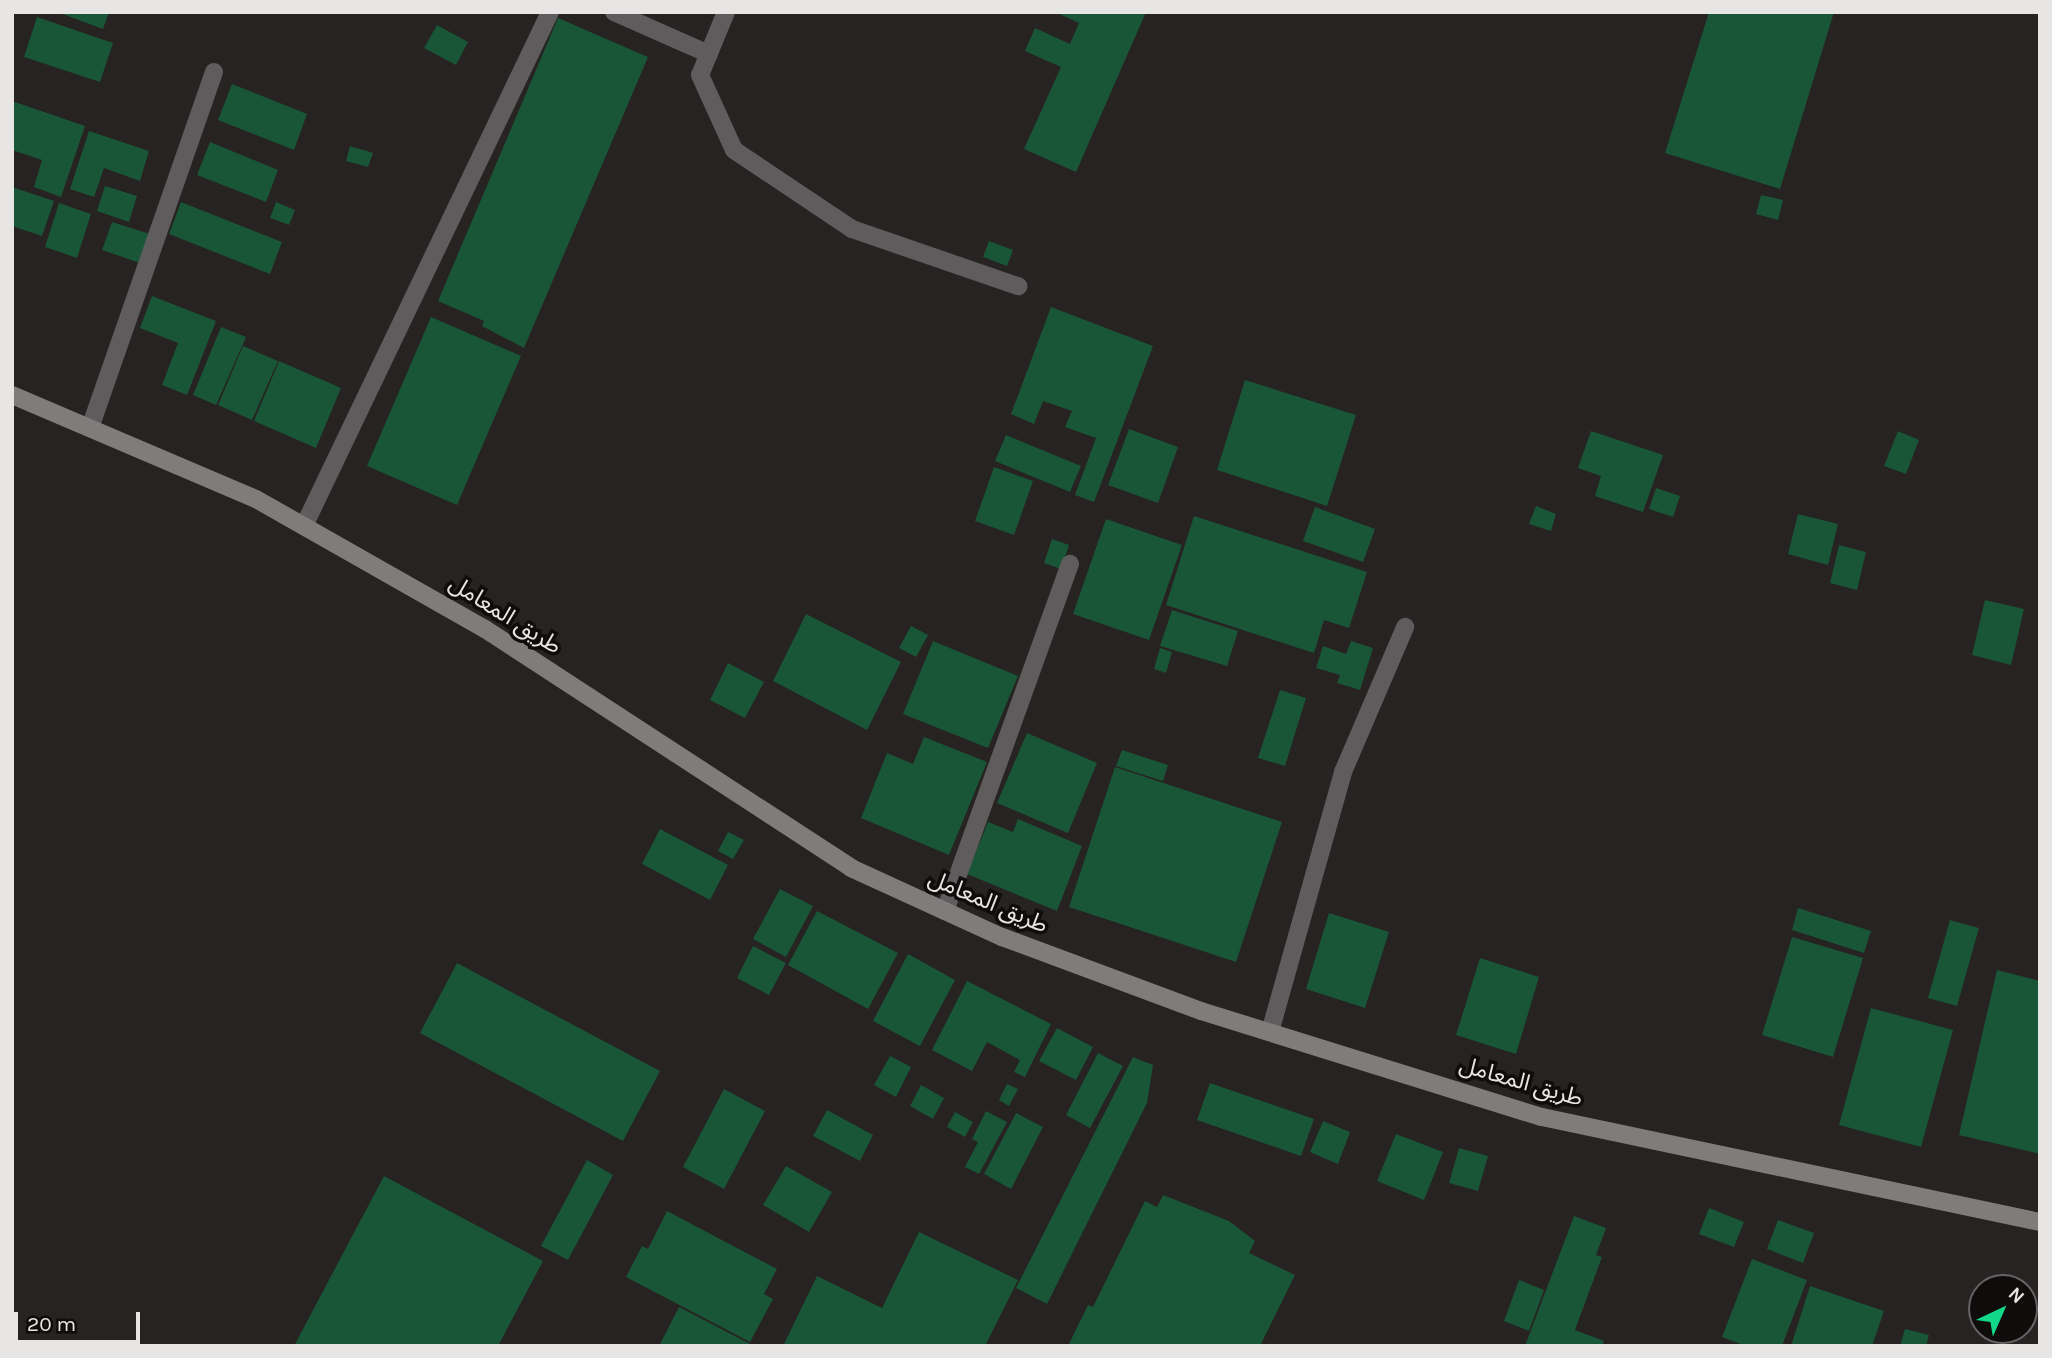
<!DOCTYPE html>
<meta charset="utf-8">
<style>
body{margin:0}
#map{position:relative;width:2052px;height:1358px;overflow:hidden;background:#262322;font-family:Karla,"Noto Sans Arabic",sans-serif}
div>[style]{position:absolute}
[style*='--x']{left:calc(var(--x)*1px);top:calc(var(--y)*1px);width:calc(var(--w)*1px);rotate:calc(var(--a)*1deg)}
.building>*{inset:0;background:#195537}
.minor>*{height:18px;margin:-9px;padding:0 9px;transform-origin:9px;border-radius:9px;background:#5e5c5c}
.secondary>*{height:18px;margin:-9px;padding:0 9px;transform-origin:9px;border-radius:9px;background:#7f7c7c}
span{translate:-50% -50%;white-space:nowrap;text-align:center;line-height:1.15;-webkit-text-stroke:7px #0e0d0c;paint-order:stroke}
.street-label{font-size:23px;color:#e8e5e5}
.frame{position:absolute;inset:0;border:14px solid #e8e5e5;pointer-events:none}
.north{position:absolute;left:1968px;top:1274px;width:70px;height:70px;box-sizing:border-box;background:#0e0d0c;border:2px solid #656363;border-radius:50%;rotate:44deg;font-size:19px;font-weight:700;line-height:28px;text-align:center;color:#e8e5e5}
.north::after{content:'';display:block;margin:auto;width:24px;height:32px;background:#12d98a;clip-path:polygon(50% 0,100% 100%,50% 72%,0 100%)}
.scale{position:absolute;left:14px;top:1312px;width:126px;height:32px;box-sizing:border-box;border:4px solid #e8e5e5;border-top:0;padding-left:9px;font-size:21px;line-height:24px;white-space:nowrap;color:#e8e5e5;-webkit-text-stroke:5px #0e0d0c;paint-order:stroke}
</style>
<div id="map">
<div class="building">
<div style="clip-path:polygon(57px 12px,109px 12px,103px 29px)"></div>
<div style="clip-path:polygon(1055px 12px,1146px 12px,1076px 172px,1024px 149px,1061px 67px,1025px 51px,1035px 28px,1070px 44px,1079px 23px)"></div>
<div style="clip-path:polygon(1709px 12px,1834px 12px,1780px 189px,1665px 153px)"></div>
<div style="clip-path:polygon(37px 17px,113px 43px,100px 82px,24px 57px)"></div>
<div style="clip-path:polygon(558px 18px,648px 57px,524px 348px,482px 326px,484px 321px,438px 301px)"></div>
<div style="clip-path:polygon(437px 25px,468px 42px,456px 65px,424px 48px)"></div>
<div style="clip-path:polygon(232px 84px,307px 114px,294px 150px,218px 120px)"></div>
<div style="clip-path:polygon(12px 101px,85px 126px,61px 197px,34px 187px,42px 160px,12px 150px)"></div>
<div style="clip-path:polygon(89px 131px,149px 151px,140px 181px,104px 168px,94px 197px,70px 189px)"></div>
<div style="clip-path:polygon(210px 142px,278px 170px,266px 202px,197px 175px)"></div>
<div style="clip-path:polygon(350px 146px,373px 153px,368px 167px,346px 161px)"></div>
<div style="clip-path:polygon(105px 186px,137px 196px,129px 222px,97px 211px)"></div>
<div style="clip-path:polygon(12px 187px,54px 201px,42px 236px,12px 226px)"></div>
<div style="clip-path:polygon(1761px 195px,1783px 200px,1778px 220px,1756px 214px)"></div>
<div style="clip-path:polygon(181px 202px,282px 242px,270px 274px,169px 234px)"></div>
<div style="clip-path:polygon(276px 202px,295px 210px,289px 225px,270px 218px)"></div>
<div style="clip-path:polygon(59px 203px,91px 214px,77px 258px,45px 247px)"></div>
<div style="clip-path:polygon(112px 222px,150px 234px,140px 263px,102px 250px)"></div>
<div style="clip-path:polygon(989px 241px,1013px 250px,1007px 266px,983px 257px)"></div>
<div style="clip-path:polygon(152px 296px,216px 321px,187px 395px,162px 385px,178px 343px,140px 328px)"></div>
<div style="clip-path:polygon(1051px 307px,1153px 346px,1094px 502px,1075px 495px,1096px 438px,1065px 427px,1072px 411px,1043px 401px,1034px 424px,1011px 414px)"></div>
<div style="clip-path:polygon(431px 317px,521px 356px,457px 505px,367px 466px)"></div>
<div style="clip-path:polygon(221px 327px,246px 337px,216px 405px,193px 395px)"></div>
<div style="clip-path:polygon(243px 346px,278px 361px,252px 420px,218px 405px)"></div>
<div style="clip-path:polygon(279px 361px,341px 388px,316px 448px,254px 421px)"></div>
<div style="clip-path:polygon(1245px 380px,1356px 415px,1327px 506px,1217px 470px)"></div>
<div style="clip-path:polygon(1129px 429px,1178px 447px,1158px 503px,1108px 485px)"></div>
<div style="clip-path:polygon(1591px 431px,1663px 455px,1643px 512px,1595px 496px,1601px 476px,1578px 468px)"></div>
<div style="clip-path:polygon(1898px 431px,1919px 440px,1906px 474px,1884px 466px)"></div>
<div style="clip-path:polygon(1006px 435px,1081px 466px,1070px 492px,995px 461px)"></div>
<div style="clip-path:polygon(994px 467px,1033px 481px,1014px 535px,975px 521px)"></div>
<div style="clip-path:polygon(1656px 488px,1680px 496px,1673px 517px,1649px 509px)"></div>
<div style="clip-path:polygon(1536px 506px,1556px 514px,1551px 531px,1529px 524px)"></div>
<div style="clip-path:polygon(1315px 507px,1375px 529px,1363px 562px,1303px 541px)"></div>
<div style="clip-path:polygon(1798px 514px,1838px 524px,1828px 565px,1788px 554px)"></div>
<div style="clip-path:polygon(1194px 516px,1367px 572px,1349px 628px,1324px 620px,1314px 653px,1166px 605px)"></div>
<div style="clip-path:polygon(1106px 519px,1182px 545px,1149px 640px,1073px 614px)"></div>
<div style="clip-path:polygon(1052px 539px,1069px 545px,1061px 569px,1044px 563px)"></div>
<div style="clip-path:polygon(1839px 545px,1866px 552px,1857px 590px,1830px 583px)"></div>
<div style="clip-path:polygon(1985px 600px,2024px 609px,2011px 665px,1972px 655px)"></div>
<div style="clip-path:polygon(1172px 610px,1238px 631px,1227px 666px,1160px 646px)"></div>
<div style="clip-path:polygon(806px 614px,901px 662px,867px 730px,773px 681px)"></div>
<div style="clip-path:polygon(911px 626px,928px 635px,916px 657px,899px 648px)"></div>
<div style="clip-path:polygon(933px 641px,1018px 676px,988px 748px,903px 714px)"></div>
<div style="clip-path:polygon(1351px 641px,1373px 648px,1360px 690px,1337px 683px,1340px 675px,1316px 668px,1323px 646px,1346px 654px)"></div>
<div style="clip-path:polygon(1160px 648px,1172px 652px,1166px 673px,1154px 669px)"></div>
<div style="clip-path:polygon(728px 663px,764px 682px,745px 718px,710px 700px)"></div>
<div style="clip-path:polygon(1280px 690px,1306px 698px,1285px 766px,1258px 758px)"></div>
<div style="clip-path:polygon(1027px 733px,1097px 763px,1068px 833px,997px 803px)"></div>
<div style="clip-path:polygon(924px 737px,987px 762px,949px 855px,861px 818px,887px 753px,913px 764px)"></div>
<div style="clip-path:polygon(1122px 750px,1168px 765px,1163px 781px,1116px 766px)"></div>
<div style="clip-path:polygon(1115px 767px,1282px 822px,1236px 962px,1069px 907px)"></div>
<div style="clip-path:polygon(1018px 819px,1082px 846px,1057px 911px,967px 874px,988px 822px,1013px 832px)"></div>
<div style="clip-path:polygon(660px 829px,728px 865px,710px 900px,642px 864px)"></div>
<div style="clip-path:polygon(728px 832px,744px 840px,733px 859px,718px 851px)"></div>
<div style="clip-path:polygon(780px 889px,813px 906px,786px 957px,753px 939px)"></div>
<div style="clip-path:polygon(1798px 908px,1871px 931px,1864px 953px,1792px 930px)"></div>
<div style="clip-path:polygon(817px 911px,898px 953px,868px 1009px,788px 965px)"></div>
<div style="clip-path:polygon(1329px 913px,1389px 932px,1365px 1008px,1306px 989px)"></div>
<div style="clip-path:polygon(1950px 920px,1979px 928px,1957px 1006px,1928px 998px)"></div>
<div style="clip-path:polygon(1792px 937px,1863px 958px,1833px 1057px,1762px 1035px)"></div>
<div style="clip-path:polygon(753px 946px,786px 963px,769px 995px,737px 978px)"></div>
<div style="clip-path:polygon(908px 954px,955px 980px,920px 1046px,873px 1021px)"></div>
<div style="clip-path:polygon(1480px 958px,1539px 977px,1516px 1054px,1456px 1035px)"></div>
<div style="clip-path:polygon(457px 963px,660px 1071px,623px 1141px,420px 1033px)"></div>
<div style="clip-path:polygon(1997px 970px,2040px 981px,2040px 1154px,1959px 1135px)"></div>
<div style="clip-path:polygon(967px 981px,1051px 1024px,1025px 1077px,1014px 1072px,1020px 1060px,987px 1042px,972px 1071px,932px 1050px)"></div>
<div style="clip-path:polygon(1871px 1008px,1953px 1030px,1921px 1147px,1839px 1125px)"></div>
<div style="clip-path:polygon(1057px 1028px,1093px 1047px,1076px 1080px,1039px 1061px)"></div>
<div style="clip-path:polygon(1098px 1053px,1123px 1066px,1090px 1128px,1066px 1115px)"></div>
<div style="clip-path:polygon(890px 1056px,911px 1067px,896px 1097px,874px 1085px)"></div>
<div style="clip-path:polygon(1133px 1057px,1153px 1065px,1147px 1103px,1047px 1304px,1016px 1288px)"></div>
<div style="clip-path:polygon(1210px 1083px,1314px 1119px,1301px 1156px,1197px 1120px)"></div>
<div style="clip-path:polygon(1007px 1084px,1018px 1089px,1009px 1106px,999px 1100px)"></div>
<div style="clip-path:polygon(921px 1085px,944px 1098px,933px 1119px,910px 1106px)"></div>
<div style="clip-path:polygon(724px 1089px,765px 1111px,724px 1189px,683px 1167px)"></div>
<div style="clip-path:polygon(827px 1110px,873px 1135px,860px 1161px,813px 1136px)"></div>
<div style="clip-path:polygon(986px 1111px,1007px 1122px,979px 1174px,965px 1167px,978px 1142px,972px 1139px)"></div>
<div style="clip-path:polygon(955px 1112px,973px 1122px,965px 1137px,947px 1127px)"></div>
<div style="clip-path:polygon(1016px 1113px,1043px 1127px,1011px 1189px,984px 1174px)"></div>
<div style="clip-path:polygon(1323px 1121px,1350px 1132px,1338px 1164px,1310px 1152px)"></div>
<div style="clip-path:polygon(1396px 1134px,1443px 1152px,1424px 1200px,1377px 1181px)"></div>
<div style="clip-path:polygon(1459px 1148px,1488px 1156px,1478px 1191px,1449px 1183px)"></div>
<div style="clip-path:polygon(587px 1160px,613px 1175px,568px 1260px,541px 1246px)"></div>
<div style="clip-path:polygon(786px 1166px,832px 1192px,809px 1232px,763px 1205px)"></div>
<div style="clip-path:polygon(384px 1176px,543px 1261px,498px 1346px,294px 1346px)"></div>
<div style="clip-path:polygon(1163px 1195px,1229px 1221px,1255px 1241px,1249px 1253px,1295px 1275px,1260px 1346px,1068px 1346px,1088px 1305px,1093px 1307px,1145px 1201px,1157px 1207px)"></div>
<div style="clip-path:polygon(1709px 1208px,1744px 1222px,1734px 1247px,1699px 1234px)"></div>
<div style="clip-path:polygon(667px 1211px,777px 1269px,764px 1294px,773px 1299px,750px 1342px,626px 1277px,642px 1246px,648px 1249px)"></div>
<div style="clip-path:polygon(1574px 1216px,1606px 1228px,1596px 1255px,1602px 1257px,1575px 1330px,1604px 1341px,1602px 1346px,1525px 1346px)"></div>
<div style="clip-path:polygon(1778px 1220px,1814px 1233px,1803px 1263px,1767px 1249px)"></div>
<div style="clip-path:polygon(919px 1232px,1018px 1280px,985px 1346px,783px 1346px,817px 1276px,882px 1308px)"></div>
<div style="clip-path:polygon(1752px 1259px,1807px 1280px,1782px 1346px,1746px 1346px,1722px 1337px)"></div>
<div style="clip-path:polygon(1519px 1280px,1544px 1290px,1529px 1331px,1504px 1321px)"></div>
<div style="clip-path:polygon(1810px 1286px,1884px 1311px,1872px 1346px,1791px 1346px)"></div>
<div style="clip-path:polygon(679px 1307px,754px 1346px,659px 1346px)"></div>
<div style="clip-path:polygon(1905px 1329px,1929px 1335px,1926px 1346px,1900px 1346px)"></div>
</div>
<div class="minor">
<div style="--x:614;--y:12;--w:104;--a:23.9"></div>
<div style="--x:726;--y:12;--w:68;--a:112.4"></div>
<div style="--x:700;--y:75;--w:82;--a:65.6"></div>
<div style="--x:734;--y:150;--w:142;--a:33.8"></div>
<div style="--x:852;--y:229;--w:176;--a:19"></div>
<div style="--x:90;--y:428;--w:377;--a:-70.8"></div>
<div style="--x:304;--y:526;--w:570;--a:-64.42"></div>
<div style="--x:945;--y:911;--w:369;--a:-70.2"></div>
<div style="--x:1270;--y:1032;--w:270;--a:-74.3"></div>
<div style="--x:1343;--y:772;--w:158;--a:-66.8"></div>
</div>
<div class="secondary">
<div style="--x:12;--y:395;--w:265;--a:23.1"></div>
<div style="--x:256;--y:499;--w:263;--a:29.6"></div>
<div style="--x:485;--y:629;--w:437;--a:33.1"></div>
<div style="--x:851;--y:868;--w:166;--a:24.6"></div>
<div style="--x:1002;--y:937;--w:212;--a:20.4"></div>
<div style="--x:1201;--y:1011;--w:357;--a:17.3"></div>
<div style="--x:1542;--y:1117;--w:509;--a:11.91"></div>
</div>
<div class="street-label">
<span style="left:505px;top:615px;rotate:32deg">طريق المعامل</span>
<span style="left:988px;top:902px;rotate:23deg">طريق المعامل</span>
<span style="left:1521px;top:1082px;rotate:16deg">طريق المعامل</span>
</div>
<div class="frame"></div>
<div class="north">N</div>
<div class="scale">20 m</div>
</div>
